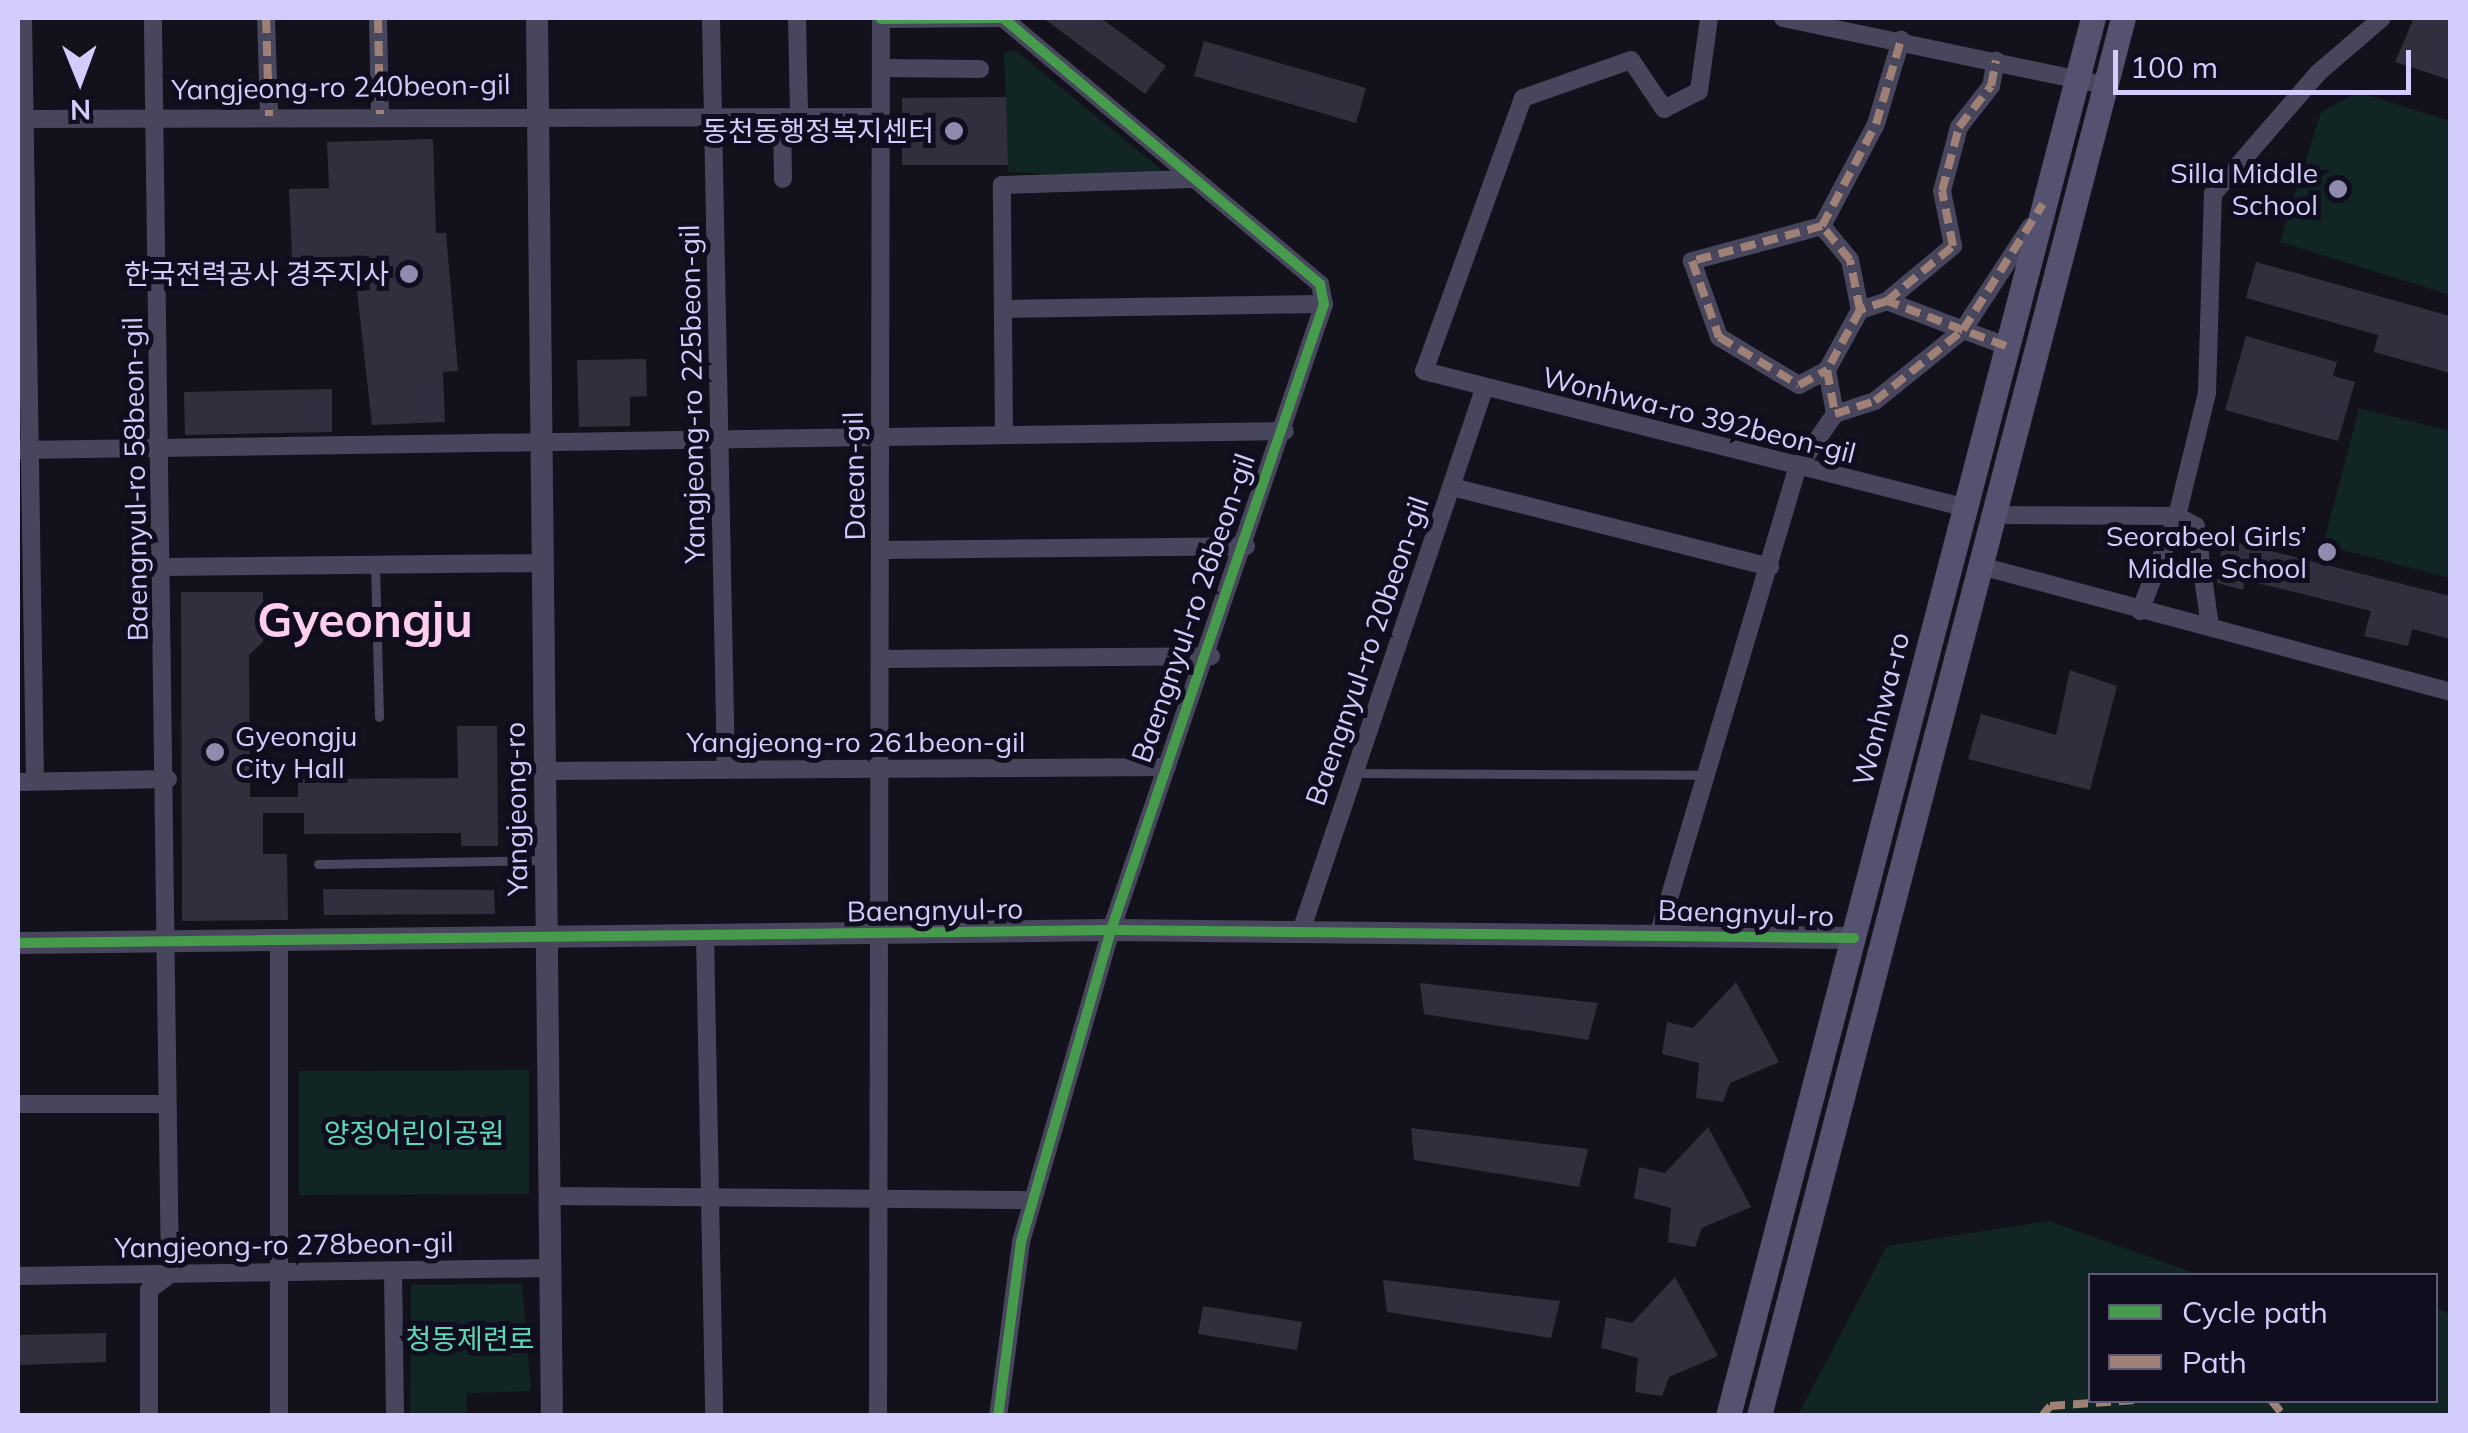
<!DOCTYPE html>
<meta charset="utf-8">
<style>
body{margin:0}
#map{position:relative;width:2468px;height:1433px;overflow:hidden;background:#13111b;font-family:Mulish,"Noto Sans KR",sans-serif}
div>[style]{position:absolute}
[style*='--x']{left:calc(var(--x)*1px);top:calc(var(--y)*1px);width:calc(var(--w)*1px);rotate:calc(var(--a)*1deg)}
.green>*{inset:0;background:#112525}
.building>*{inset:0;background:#312f3d}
.service>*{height:9px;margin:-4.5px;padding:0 4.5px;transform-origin:4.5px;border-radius:4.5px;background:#47465c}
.minor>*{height:18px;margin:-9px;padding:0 9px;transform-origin:9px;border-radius:9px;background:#47465c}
.tertiary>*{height:22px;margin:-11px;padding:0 11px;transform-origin:11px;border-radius:11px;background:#47465c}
.secondary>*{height:25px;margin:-12.5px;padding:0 12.5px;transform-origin:12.5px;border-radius:12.5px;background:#54526e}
.quiet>*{height:8px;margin-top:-4px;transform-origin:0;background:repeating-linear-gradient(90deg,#9e8076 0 15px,transparent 0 23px)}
.cycleway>*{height:10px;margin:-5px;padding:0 5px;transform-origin:5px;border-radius:5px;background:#469c4c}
.dots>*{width:28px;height:28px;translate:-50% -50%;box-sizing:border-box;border:5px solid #100d1f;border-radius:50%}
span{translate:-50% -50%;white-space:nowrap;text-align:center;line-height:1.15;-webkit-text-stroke:10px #100d1f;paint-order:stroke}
.street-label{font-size:28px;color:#d2cdfd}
.poi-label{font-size:28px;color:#d2cdfd}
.right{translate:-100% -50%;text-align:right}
.left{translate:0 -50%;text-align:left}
.park-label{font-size:28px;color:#5dd9b8}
.town-label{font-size:48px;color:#fdcfed;font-weight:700}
.frame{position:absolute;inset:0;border:20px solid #d2cdfd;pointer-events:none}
.legend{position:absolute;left:2088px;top:1273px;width:350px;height:130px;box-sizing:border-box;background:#100d1f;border:2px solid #5e5a78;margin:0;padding:12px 18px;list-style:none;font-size:30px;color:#d2cdfd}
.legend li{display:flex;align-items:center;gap:20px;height:50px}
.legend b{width:50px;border:2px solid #5e5a78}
.north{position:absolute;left:30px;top:30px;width:100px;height:100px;-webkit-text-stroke:8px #100d1f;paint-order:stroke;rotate:179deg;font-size:28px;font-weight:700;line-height:40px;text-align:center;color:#d2cdfd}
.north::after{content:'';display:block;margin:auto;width:35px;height:45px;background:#d2cdfd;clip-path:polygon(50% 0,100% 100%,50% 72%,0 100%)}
.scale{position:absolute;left:2113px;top:50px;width:298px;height:45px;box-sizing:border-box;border:5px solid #d2cdfd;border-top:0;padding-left:12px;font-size:30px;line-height:35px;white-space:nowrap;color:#d2cdfd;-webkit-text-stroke:8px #100d1f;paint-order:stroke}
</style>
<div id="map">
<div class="green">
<div style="clip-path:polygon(1015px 50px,1174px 180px,1008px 172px,1004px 53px)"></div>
<div style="clip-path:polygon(2358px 92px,2450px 121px,2450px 295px,2280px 242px,2321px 112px)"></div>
<div style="clip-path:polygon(2359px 408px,2450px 431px,2450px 578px,2323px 545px)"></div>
<div style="clip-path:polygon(529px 1070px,529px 1194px,299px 1195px,299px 1071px)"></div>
<div style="clip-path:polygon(2049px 1221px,2200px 1275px,2090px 1276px,2090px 1400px,2436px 1400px,2436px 1307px,2450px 1314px,2450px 1415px,1798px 1415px,1887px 1246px)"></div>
<div style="clip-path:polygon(522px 1284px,531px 1391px,466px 1393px,467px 1415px,410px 1415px,411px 1285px)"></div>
</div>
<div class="building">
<div style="clip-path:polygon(1043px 18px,1101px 18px,1166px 66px,1145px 94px)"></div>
<div style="clip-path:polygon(2414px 18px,2450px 18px,2450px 80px,2395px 62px)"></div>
<div style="clip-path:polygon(1204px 41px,1366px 88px,1356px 123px,1194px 76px)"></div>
<div style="clip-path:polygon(1006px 97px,1008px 165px,902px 165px,902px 98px)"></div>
<div style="clip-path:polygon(433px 139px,436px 233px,446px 233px,458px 371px,443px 372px,445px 422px,372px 425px,357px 291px,370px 290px,369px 256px,292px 258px,289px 189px,329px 188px,327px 142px)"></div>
<div style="clip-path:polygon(2256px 262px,2450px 316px,2450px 373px,2374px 352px,2378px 335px,2246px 298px)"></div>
<div style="clip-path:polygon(2246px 336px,2337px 362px,2333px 376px,2355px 382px,2338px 441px,2225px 410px)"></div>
<div style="clip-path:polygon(646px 359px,647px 396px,630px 397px,630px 426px,579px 427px,577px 360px)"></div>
<div style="clip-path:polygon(332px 389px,332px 432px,185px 435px,184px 392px)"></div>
<div style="clip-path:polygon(2223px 539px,2450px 596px,2450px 639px,2412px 629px,2408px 646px,2364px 636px,2371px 611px,2245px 580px,2243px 590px,2217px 583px)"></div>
<div style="clip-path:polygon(181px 592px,263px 592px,263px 642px,249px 655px,250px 797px,298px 797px,298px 779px,458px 778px,457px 726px,497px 726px,498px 846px,461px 846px,461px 833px,304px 834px,304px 813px,263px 813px,263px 854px,287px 854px,288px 920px,182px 921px)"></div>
<div style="clip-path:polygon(2070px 670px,2117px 686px,2090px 790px,1968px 759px,1981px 714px,2056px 735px)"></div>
<div style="clip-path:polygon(323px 889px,494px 890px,495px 914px,324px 915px)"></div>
<div style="clip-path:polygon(1736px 982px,1779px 1062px,1730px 1083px,1723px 1102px,1696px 1098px,1699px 1063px,1662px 1054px,1667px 1022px,1693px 1028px)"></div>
<div style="clip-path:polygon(1420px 983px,1598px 1003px,1588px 1040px,1424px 1014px)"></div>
<div style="clip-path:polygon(1708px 1127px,1751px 1207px,1702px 1228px,1695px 1247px,1668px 1242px,1671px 1208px,1634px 1198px,1639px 1167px,1665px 1173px)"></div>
<div style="clip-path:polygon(1411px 1128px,1588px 1149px,1579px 1187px,1414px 1160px)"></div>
<div style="clip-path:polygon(1675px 1277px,1718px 1356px,1669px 1377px,1662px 1396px,1635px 1392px,1638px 1358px,1601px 1348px,1606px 1317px,1632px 1323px)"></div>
<div style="clip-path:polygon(1383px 1280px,1560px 1301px,1551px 1338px,1387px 1312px)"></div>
<div style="clip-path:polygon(1203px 1306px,1302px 1322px,1297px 1350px,1198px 1334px)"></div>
<div style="clip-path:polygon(106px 1333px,106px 1362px,18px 1365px,18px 1335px)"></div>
</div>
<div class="service">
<div style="--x:375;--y:564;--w:153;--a:88.5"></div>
<div style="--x:1354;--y:773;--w:352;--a:0.3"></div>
<div style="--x:318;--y:864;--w:226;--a:-1"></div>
</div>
<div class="minor">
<div style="--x:23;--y:18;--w:763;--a:89.1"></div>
<div style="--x:266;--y:18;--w:98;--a:88.2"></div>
<div style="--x:378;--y:18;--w:96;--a:88.8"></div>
<div style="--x:711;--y:18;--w:752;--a:88.86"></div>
<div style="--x:797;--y:18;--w:99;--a:88.8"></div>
<div style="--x:1709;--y:18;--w:74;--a:97.8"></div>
<div style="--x:1699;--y:91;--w:39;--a:153"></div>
<div style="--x:1664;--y:109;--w:59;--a:-124"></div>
<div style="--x:1631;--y:60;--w:114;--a:160.6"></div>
<div style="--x:1523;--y:98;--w:290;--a:109.9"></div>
<div style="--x:1424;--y:371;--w:556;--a:14.16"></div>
<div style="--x:1783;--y:18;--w:329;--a:11.8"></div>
<div style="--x:881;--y:19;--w:122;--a:-0.5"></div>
<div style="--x:1003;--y:18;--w:414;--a:40"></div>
<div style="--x:1320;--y:284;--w:20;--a:79"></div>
<div style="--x:1324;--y:304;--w:661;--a:108.79"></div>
<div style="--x:1111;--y:930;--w:325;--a:106.1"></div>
<div style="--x:1021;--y:1242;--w:176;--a:97.5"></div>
<div style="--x:881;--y:68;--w:99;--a:0.6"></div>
<div style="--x:782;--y:117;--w:62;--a:89.1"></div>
<div style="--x:18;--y:119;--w:863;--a:-0.13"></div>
<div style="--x:1822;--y:226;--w:135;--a:164.9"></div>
<div style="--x:1692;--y:261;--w:81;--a:70.4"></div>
<div style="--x:1719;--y:337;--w:93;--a:31"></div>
<div style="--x:1799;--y:385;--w:32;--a:-28"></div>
<div style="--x:1887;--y:301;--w:86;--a:-39.8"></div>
<div style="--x:1953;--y:246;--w:56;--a:-101.3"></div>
<div style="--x:1942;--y:191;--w:66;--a:-75.1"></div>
<div style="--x:1959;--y:127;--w:52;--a:-52"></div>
<div style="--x:1991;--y:86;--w:26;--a:-79"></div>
<div style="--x:1004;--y:309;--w:320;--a:-0.9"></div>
<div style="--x:1860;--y:310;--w:51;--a:-101.3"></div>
<div style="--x:1850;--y:260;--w:44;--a:-129.5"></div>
<div style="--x:1822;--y:226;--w:115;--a:-62.1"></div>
<div style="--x:1876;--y:124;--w:88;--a:-73.4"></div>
<div style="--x:1835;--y:414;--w:42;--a:-18"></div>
<div style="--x:1875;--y:401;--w:113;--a:-38.9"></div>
<div style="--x:1963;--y:330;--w:124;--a:-56.8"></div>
<div style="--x:1835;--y:414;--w:45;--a:-100.3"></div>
<div style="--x:1827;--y:370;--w:68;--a:-61.2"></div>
<div style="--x:1860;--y:310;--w:28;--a:-18"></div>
<div style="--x:1887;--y:301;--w:127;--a:20.7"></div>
<div style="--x:1004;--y:435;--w:250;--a:-90.5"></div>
<div style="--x:1002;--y:185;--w:191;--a:-1.8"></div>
<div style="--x:18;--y:450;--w:1267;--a:-0.86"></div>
<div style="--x:1452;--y:487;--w:328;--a:14.1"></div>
<div style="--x:1993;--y:515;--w:184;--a:0.3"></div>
<div style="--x:2177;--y:516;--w:21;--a:28"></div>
<div style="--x:2196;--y:526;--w:102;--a:82.1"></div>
<div style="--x:883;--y:550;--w:363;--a:-0.6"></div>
<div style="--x:1981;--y:566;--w:486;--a:15"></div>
<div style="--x:163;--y:567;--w:381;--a:-0.6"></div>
<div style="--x:2140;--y:611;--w:102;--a:-68.7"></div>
<div style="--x:2177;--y:516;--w:127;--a:-76.3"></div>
<div style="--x:2207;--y:393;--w:199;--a:-88.3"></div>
<div style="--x:2213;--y:194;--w:160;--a:-49"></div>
<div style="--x:2318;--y:73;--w:84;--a:-40.7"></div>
<div style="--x:884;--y:659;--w:327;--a:-0.5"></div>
<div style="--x:545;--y:771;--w:622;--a:-0.37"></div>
<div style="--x:18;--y:782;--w:150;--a:-1.1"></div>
<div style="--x:1301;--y:931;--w:572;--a:-71.34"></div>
<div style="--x:1659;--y:932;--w:483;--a:-73.4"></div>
<div style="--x:1797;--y:469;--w:67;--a:-55.4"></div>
<div style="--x:705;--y:935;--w:481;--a:88.9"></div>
<div style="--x:279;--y:940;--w:476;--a:90"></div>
<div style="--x:18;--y:1104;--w:149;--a:0"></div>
<div style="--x:550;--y:1196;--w:482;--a:0.5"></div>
<div style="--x:393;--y:1271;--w:145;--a:89.2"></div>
<div style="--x:18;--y:1276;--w:533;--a:-0.86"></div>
<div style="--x:149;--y:1416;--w:126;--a:-90"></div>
<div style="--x:149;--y:1290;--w:26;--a:-37"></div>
<div style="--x:170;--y:1274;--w:1256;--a:-90.78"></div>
<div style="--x:878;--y:1416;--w:1398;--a:-89.88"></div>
</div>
<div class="tertiary">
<div style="--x:537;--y:18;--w:1398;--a:89.39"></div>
<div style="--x:18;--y:943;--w:1093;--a:-0.68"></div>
<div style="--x:1111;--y:930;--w:743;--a:0.62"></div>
</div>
<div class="secondary">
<div style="--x:1728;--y:1416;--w:1445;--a:-75.37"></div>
<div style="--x:1759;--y:1416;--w:1445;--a:-75.41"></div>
</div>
<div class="quiet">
<div style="--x:266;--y:18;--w:98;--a:88.2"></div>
<div style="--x:378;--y:18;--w:96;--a:88.8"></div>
<div style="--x:1822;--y:226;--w:135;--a:164.9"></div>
<div style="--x:1692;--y:261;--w:81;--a:70.4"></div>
<div style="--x:1719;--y:337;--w:93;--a:31"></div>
<div style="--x:1799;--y:385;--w:32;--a:-28"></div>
<div style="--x:1887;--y:301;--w:86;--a:-39.8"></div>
<div style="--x:1953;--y:246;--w:56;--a:-101.3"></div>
<div style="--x:1942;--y:191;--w:66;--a:-75.1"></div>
<div style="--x:1959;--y:127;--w:52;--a:-52"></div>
<div style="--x:1991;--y:86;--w:26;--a:-79"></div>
<div style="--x:1860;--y:310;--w:51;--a:-101.3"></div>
<div style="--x:1850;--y:260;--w:44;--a:-129.5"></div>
<div style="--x:1822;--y:226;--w:115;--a:-62.1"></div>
<div style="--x:1876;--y:124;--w:88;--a:-73.4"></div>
<div style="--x:2006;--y:346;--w:46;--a:-159.6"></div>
<div style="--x:1963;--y:330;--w:81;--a:-159.1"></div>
<div style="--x:1887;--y:301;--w:28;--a:162"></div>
<div style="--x:1860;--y:310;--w:68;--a:118.8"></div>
<div style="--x:1827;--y:370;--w:45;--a:79.7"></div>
<div style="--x:1835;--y:414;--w:42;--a:-18"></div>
<div style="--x:1875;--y:401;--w:113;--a:-38.9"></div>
<div style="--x:1963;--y:330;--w:149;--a:-57.6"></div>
<div style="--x:2271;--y:1400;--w:21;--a:51"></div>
<div style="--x:2042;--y:1416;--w:13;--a:-51"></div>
<div style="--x:2050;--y:1406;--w:85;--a:-4"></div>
</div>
<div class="cycleway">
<div style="--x:881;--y:19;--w:122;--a:-0.5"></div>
<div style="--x:1003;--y:18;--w:414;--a:40"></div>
<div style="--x:1320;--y:284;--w:20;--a:79"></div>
<div style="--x:1324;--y:304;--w:661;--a:108.79"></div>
<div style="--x:1111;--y:930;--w:325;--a:106.1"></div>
<div style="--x:1021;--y:1242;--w:176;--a:97.5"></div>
<div style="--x:18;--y:943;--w:1093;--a:-0.68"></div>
<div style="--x:1111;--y:930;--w:743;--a:0.62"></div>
</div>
<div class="dots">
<div style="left:954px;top:131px;background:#8f8bae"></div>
<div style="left:2338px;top:189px;background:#8f8bae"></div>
<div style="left:409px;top:274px;background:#8f8bae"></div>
<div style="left:2327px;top:552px;background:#8f8bae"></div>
<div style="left:215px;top:752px;background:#8f8bae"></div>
</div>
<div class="street-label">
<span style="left:341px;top:87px;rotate:-1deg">Yangjeong-ro 240beon-gil</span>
<span style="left:692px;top:394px;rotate:-91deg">Yangjeong-ro 225beon-gil</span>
<span style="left:1699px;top:415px;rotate:14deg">Wonhwa-ro 392beon-gil</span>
<span style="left:854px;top:476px;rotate:-91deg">Daean-gil</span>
<span style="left:135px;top:479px;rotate:-91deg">Baengnyul-ro 58beon-gil</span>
<span style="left:1193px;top:608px;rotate:-71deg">Baengnyul-ro 26beon-gil</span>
<span style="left:1367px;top:651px;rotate:-71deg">Baengnyul-ro 20beon-gil</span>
<span style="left:1881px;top:709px;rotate:-76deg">Wonhwa-ro</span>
<span style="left:856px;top:742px">Yangjeong-ro 261beon-gil</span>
<span style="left:516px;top:809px;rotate:-91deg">Yangjeong-ro</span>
<span style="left:935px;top:910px;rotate:-1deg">Baengnyul-ro</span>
<span style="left:1746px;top:913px;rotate:2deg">Baengnyul-ro</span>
<span style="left:284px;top:1245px;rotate:-1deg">Yangjeong-ro 278beon-gil</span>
</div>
<div class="poi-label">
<span class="right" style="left:934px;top:131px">동천동행정복지센터</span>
<span class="right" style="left:2318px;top:189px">Silla Middle<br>School</span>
<span class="right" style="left:389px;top:274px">한국전력공사 경주지사</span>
<span class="right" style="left:2307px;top:552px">Seorabeol Girls’<br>Middle School</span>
<span class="left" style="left:235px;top:752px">Gyeongju<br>City Hall</span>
</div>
<div class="park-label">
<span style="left:414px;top:1133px">양정어린이공원</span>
<span style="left:470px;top:1339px">청동제련로</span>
</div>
<div class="town-label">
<span style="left:365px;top:620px">Gyeongju</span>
</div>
<div class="frame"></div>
<ul class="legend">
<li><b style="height:12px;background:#469c4c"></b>Cycle path</li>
<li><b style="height:12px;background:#9e8076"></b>Path</li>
</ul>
<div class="north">N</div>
<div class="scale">100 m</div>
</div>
